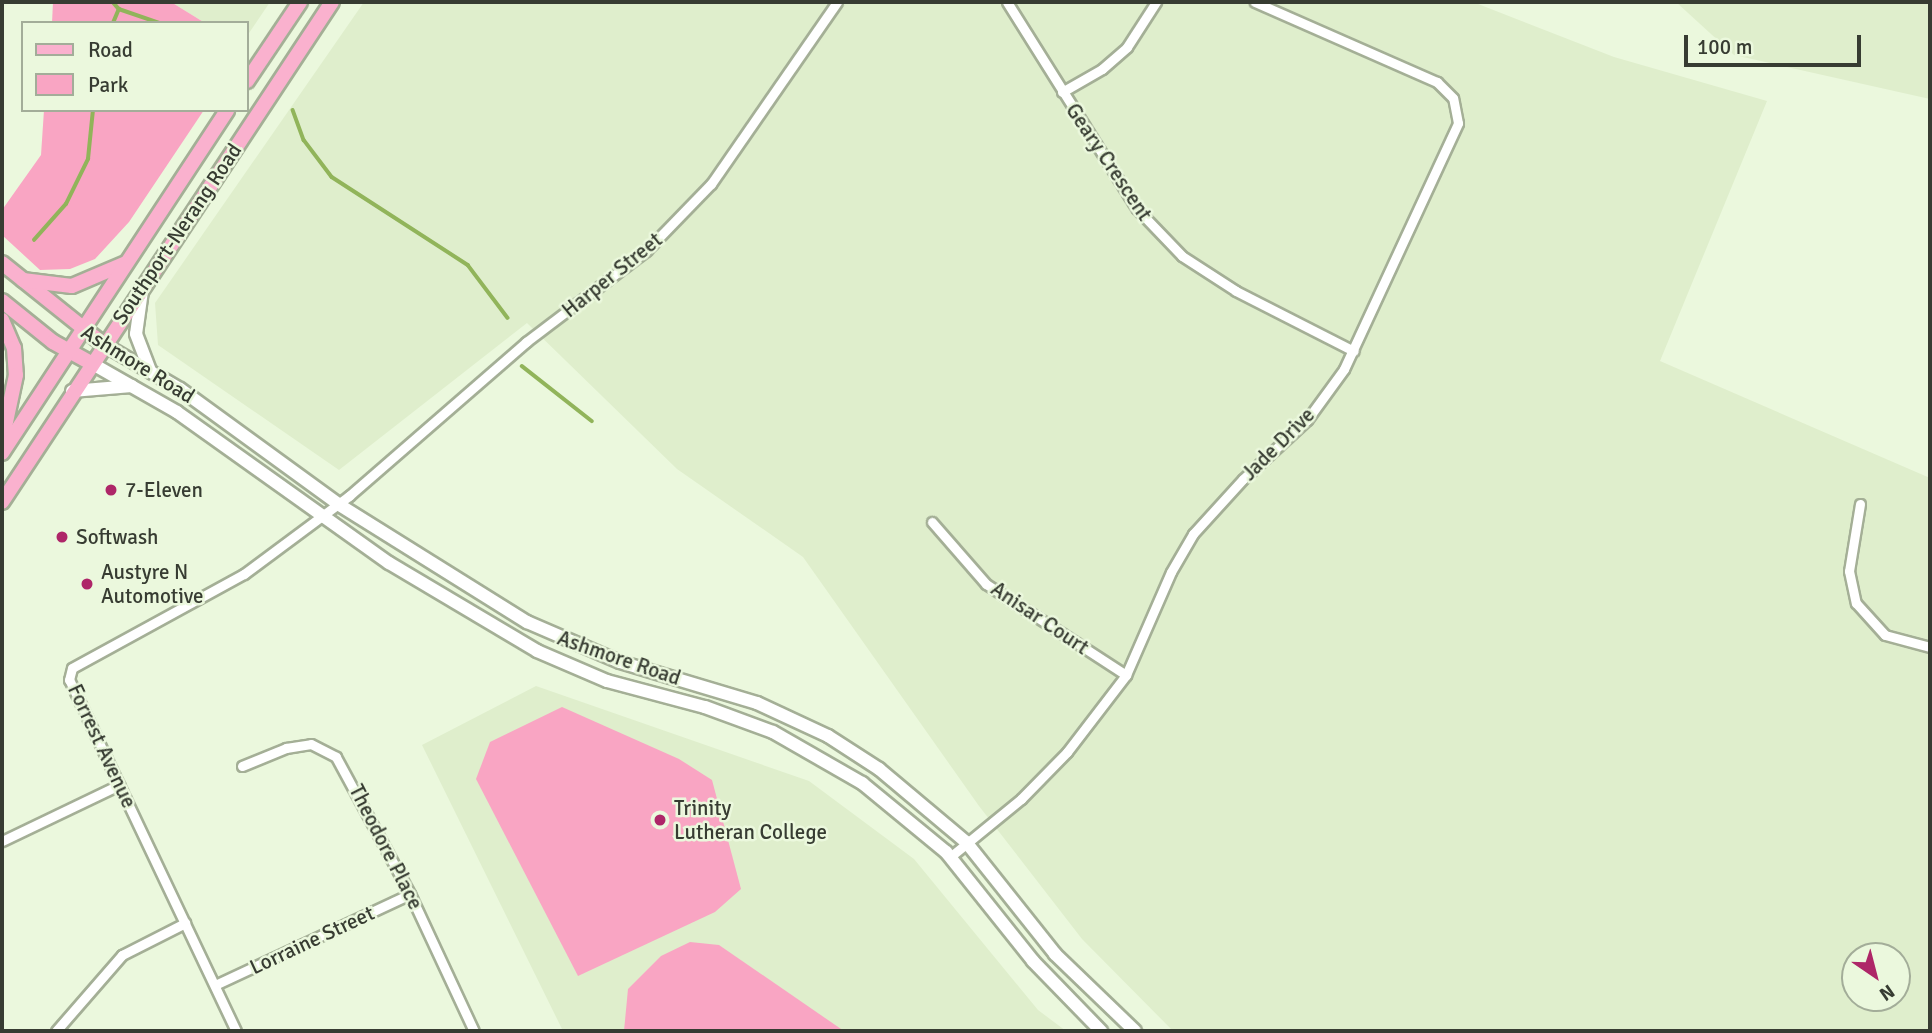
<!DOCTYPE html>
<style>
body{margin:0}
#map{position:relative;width:1932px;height:1033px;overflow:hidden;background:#ebf8dd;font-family:Signika,sans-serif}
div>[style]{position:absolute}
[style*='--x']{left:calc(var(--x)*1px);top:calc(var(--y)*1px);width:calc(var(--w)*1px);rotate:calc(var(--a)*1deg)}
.built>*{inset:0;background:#dfeecc}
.green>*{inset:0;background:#f9a5c3}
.stream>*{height:3.5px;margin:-1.75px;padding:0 1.75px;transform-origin:1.75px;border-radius:1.75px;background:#91b45a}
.roads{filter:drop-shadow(2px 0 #a4af96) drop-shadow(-2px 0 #a4af96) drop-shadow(0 2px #a4af96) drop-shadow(0 -2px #a4af96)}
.minor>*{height:9px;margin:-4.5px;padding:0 4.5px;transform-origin:4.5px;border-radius:4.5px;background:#fff}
.secondary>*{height:12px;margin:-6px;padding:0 6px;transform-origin:6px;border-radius:6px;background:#fff}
.primary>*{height:14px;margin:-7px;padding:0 7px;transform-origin:7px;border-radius:7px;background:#fab1ce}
.dots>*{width:19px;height:19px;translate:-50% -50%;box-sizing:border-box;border:4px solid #ebf8dd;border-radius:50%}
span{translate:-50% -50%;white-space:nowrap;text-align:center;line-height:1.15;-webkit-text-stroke:5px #ebf8dd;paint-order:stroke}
.street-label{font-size:21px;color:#373c32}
.poi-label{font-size:21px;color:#373c32}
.left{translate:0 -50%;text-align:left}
.frame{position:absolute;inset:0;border:4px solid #373c32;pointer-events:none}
.legend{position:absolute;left:21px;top:21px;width:228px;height:91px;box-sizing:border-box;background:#ebf8dd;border:2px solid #a3ad99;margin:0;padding:9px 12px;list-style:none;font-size:21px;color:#373c32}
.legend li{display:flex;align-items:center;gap:14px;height:35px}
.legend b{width:35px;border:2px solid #a3ad99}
.north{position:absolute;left:1841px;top:942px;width:70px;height:70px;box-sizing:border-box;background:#ebf8dd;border:2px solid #a3ad99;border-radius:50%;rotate:145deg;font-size:19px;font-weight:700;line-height:28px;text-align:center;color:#373c32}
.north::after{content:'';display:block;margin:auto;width:24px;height:32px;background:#ae2668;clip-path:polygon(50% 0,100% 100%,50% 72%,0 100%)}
.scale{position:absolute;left:1684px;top:35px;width:177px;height:32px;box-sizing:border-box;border:4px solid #373c32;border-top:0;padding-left:9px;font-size:21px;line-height:24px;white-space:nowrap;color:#373c32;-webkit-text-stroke:5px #ebf8dd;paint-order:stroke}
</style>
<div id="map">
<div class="built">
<div style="clip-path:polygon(171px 2px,270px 2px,247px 36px,247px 23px,205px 23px)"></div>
<div style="clip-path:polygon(evenodd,364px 2px,1473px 2px,1614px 57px,1767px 101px,1660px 361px,1930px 478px,1930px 1031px,1173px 1031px,1082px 939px,979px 806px,803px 557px,677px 469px,527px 323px,339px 470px,158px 345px,155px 303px,364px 2px,1855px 956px,1897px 956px,1897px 998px,1855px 998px,1855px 956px)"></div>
<div style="clip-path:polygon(1676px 2px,1930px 2px,1930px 99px,1734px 55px)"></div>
<div style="clip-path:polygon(536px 686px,809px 781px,914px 859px,1038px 1010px,1066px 1031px,563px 1031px,422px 745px)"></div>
</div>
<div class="green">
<div style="clip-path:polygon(53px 2px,171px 2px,205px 23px,52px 23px)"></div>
<div style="clip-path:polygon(44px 110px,204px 110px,129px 222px,95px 259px,70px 269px,40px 270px,2px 235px,2px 210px,41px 155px)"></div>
<div style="clip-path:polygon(562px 707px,679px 759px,712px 780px,741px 889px,715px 912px,578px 976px,476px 779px,490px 742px)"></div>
<div style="clip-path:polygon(690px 942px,719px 945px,844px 1031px,624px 1031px,628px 989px,661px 956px)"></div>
</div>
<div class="stream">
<div style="--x:113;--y:2;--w:9;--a:49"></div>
<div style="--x:119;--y:9;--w:43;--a:18.9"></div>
<div style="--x:113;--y:23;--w:15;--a:-67"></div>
<div style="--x:293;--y:110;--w:32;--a:70"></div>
<div style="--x:304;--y:140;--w:46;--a:52.9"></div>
<div style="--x:332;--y:177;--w:162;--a:32.9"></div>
<div style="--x:468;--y:265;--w:66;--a:53"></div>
<div style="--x:34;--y:240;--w:48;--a:-48.4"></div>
<div style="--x:66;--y:204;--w:50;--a:-63.9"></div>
<div style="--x:88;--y:159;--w:49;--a:-84.2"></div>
<div style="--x:522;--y:366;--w:89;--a:38.2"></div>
</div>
<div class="roads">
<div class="minor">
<div style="--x:1007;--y:2;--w:244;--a:57.9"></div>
<div style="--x:1137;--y:209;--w:65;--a:46.2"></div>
<div style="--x:1182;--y:256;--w:64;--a:32.9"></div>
<div style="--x:1236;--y:291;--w:132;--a:27"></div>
<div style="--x:1062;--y:92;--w:46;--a:-29.9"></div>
<div style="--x:1102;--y:69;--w:33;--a:-41"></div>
<div style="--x:1127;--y:47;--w:54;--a:-57.2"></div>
<div style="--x:1860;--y:504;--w:68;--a:99.3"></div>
<div style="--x:1849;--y:571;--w:33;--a:78"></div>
<div style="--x:1856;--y:603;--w:43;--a:47.8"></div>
<div style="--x:1885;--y:635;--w:47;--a:14.9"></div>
<div style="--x:932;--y:522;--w:82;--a:48.9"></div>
<div style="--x:986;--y:584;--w:167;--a:33"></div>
<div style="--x:242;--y:766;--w:48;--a:-22.2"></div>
<div style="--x:286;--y:748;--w:25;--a:-9"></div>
<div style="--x:311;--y:744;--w:28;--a:27"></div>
<div style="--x:336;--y:757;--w:156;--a:61.6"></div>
<div style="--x:410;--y:894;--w:151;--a:65"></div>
<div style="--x:2;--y:841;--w:130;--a:-25.6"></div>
<div style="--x:950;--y:857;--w:92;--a:-39.2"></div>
<div style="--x:1021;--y:799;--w:66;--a:-45.6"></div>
<div style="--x:1067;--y:752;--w:97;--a:-52.5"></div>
<div style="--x:1126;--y:675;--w:112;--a:-66.4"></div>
<div style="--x:1171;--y:572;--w:44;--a:-59.9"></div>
<div style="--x:1193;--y:534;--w:74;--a:-47.7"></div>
<div style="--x:1243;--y:479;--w:87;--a:-42.7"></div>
<div style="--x:1307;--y:420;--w:63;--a:-54"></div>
<div style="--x:1344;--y:369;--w:271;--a:-65.1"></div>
<div style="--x:1458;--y:123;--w:25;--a:-101"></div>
<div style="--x:1453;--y:98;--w:23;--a:-135"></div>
<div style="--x:1437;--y:82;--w:199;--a:-156.3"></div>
<div style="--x:215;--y:985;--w:215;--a:-25"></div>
<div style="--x:56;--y:1031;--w:101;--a:-49"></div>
<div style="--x:122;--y:955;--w:71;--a:-26.9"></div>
<div style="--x:236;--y:1031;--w:389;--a:-115.4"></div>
<div style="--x:69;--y:680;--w:12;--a:-76"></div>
<div style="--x:72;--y:668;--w:196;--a:-28.7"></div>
<div style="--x:244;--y:574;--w:131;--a:-36.6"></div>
<div style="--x:349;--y:496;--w:235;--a:-41"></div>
<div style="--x:526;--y:342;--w:151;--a:-37.2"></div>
<div style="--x:646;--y:251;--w:93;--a:-45.9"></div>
<div style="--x:711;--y:184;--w:221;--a:-55.3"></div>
</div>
<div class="secondary">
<div style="--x:142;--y:291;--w:43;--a:97.9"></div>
<div style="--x:136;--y:334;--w:40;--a:69"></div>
<div style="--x:103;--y:344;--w:89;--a:30.3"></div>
<div style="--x:180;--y:389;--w:195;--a:36"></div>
<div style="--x:338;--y:504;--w:223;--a:32"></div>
<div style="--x:527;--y:622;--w:101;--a:23.3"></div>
<div style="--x:620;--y:662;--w:143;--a:16.7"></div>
<div style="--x:757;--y:703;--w:78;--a:24.9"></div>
<div style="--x:828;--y:736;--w:61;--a:32.9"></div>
<div style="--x:879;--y:769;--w:114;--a:40"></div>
<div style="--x:966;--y:842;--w:143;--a:51.5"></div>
<div style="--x:1055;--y:954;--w:111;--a:43.9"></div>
<div style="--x:91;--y:363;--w:99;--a:29.7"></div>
<div style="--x:177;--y:412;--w:260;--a:35.5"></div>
<div style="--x:389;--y:563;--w:172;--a:30.7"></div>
<div style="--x:537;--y:651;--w:76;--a:23.2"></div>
<div style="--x:607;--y:681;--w:101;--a:14.9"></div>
<div style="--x:705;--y:707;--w:72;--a:20.2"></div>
<div style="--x:773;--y:732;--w:103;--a:29.8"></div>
<div style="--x:862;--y:783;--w:109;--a:39.4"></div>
<div style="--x:946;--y:852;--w:139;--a:51.4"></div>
<div style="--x:1033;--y:961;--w:98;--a:45.8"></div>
<div style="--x:72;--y:391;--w:60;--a:-4.8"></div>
</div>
<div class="primary">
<div style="--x:247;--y:81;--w:95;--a:-56.1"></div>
<div style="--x:2;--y:263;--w:129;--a:38.7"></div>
<div style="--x:23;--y:280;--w:49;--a:7"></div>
<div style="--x:72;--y:286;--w:59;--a:-23.1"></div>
<div style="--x:2;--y:301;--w:65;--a:38.8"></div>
<div style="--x:53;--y:342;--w:43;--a:28.9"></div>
<div style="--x:2;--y:320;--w:30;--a:67"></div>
<div style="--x:14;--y:348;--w:27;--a:86"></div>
<div style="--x:16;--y:375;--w:67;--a:102"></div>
<div style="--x:2;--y:453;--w:410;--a:-56.7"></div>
<div style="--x:2;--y:502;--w:599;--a:-56.58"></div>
</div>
</div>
<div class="dots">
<div style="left:111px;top:490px;background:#ae2668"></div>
<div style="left:62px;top:537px;background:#ae2668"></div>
<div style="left:87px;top:584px;background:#ae2668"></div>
<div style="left:660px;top:820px;background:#ae2668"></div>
</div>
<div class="street-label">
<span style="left:1109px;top:162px;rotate:56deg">Geary Crescent</span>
<span style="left:177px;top:234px;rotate:-56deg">Southport-Nerang Road</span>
<span style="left:612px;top:275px;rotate:-39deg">Harper Street</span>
<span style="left:138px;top:364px;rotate:32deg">Ashmore Road</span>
<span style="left:1278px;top:444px;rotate:-45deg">Jade Drive</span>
<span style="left:1040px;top:618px;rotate:34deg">Anisar Court</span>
<span style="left:619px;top:658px;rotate:19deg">Ashmore Road</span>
<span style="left:102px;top:746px;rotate:65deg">Forrest Avenue</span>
<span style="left:386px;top:847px;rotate:63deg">Theodore Place</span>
<span style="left:312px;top:940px;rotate:-25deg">Lorraine Street</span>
</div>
<div class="poi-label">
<span class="left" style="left:125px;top:490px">7-Eleven</span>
<span class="left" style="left:76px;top:537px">Softwash</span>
<span class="left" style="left:101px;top:584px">Austyre N<br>Automotive</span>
<span class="left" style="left:674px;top:820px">Trinity<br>Lutheran College</span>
</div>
<div class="frame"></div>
<ul class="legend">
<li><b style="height:9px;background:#fab1ce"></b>Road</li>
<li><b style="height:19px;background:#f9a5c3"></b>Park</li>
</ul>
<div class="north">N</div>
<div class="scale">100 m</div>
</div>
